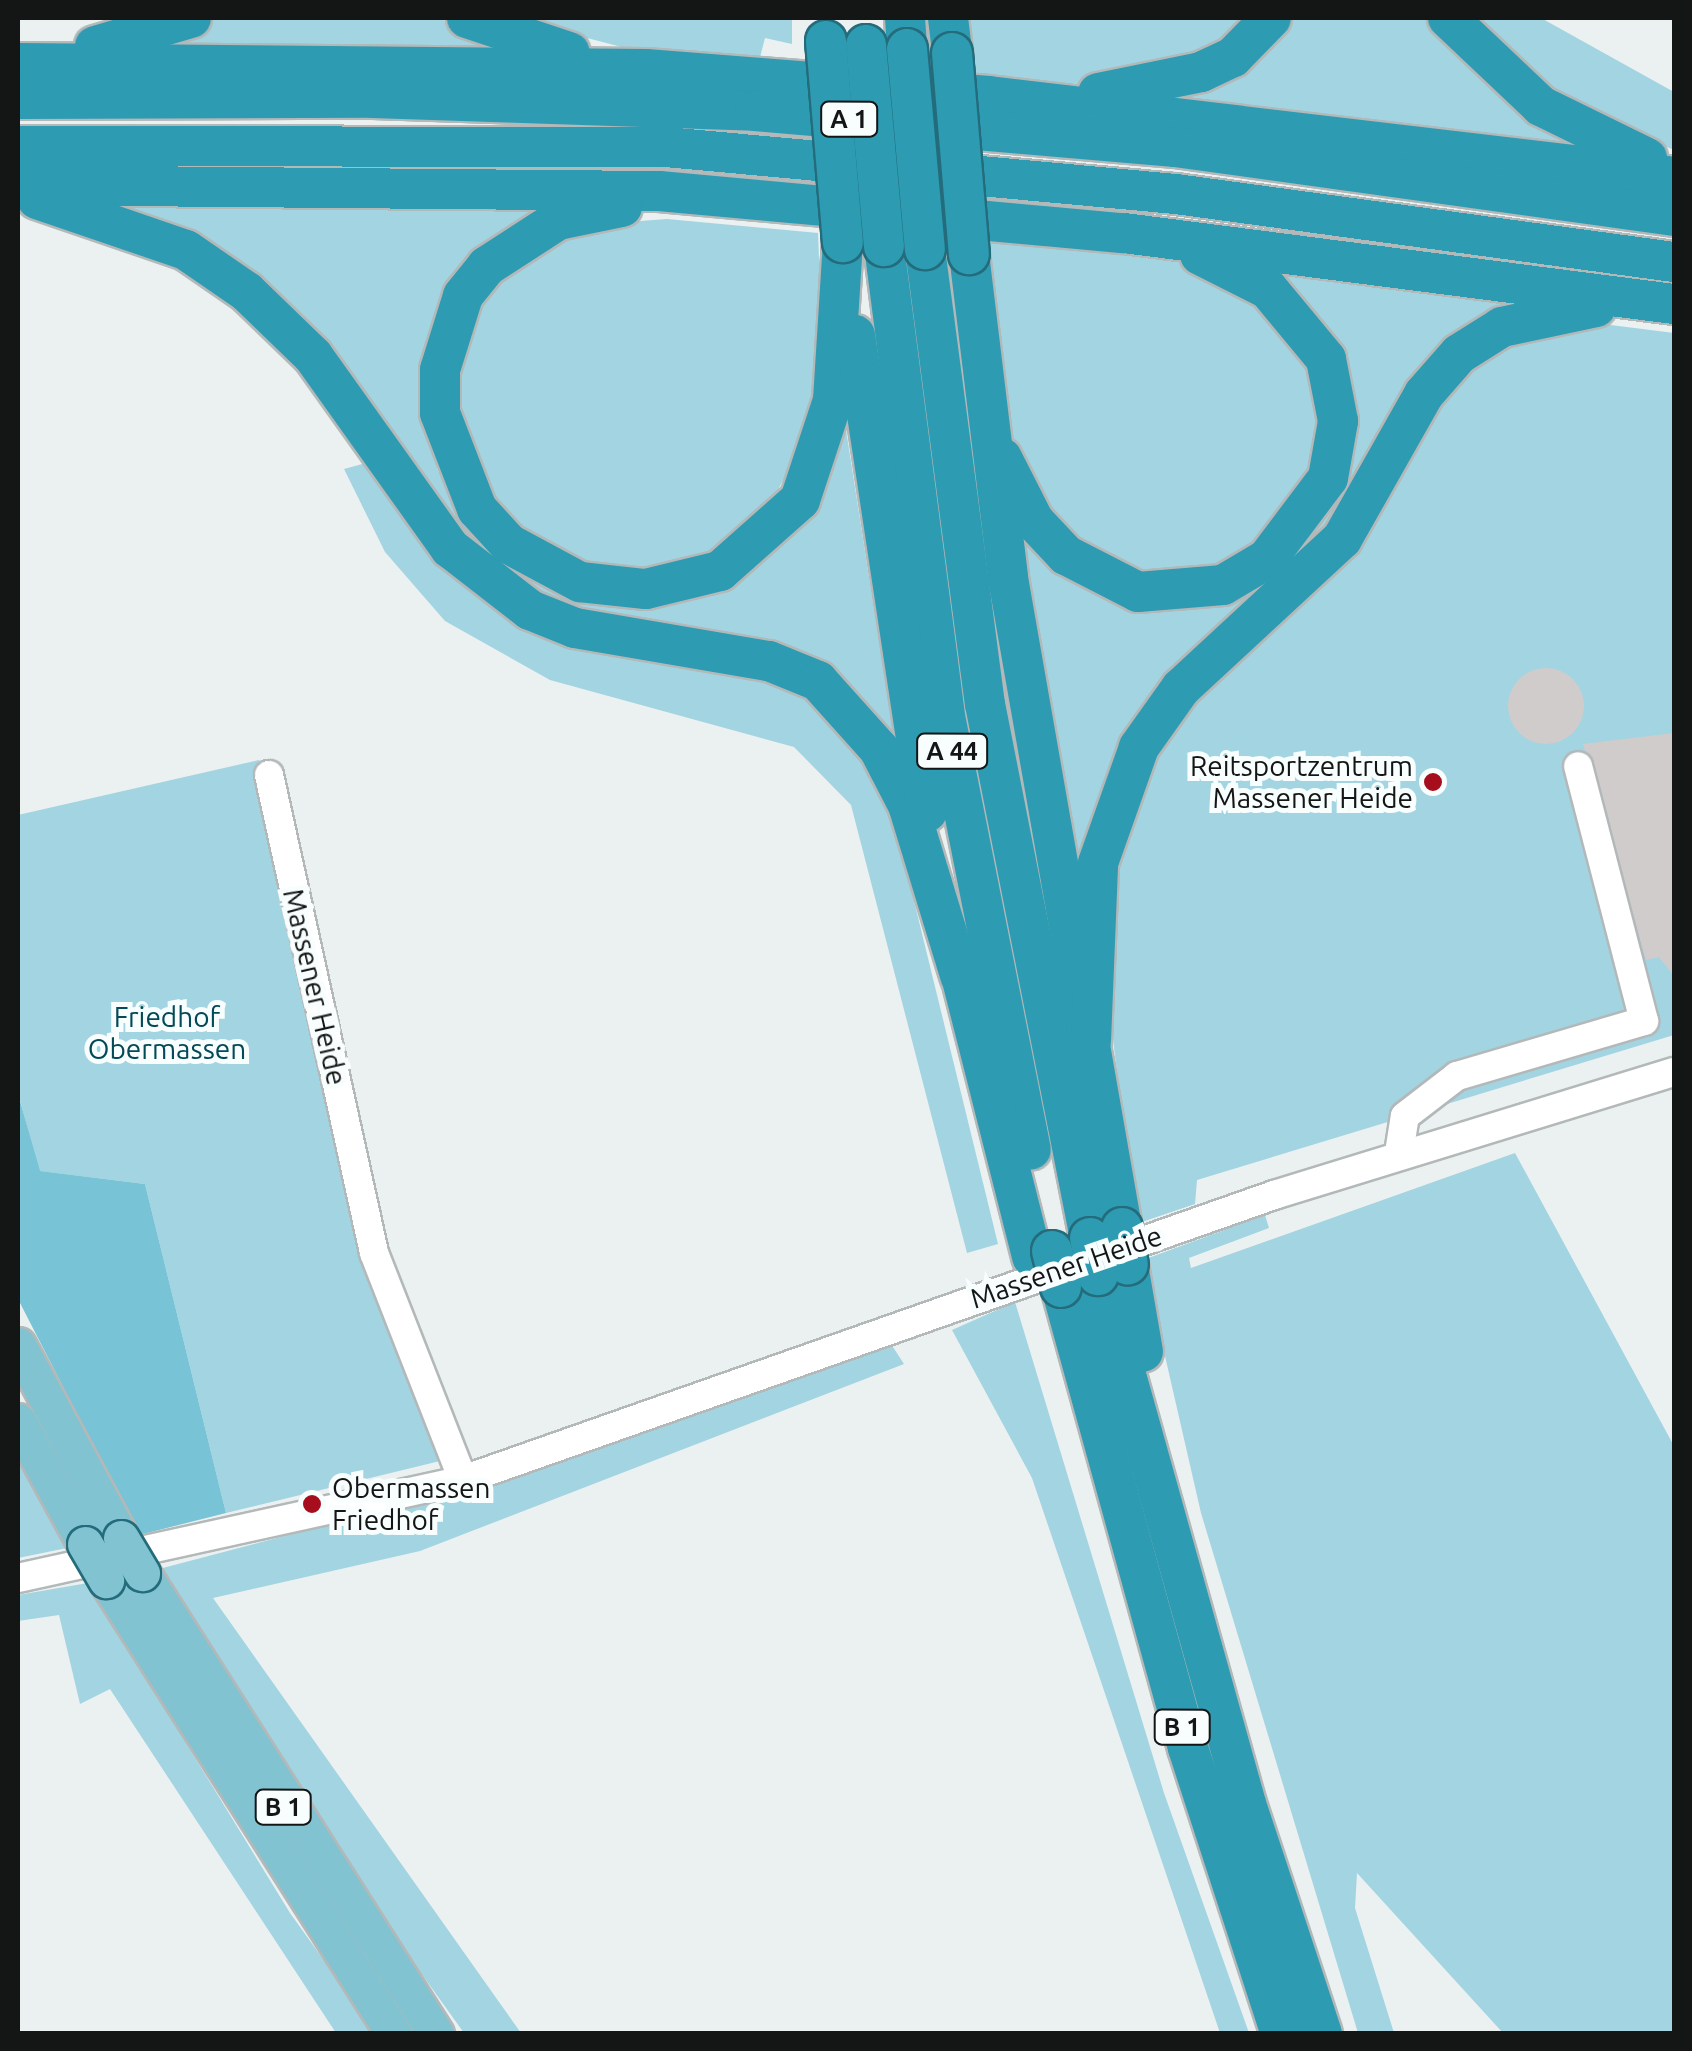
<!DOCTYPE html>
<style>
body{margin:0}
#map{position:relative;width:1692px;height:2051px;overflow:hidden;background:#ebf0f1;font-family:Ubuntu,sans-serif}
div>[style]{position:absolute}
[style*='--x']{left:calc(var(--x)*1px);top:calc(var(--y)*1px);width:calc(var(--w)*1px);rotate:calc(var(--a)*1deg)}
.green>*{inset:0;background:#a3d4e1}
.forest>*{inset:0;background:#78c3d5}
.building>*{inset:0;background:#d1cccc}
.round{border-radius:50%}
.roads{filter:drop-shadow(2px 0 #b3b8b9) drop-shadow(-2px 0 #b3b8b9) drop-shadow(0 2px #b3b8b9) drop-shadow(0 -2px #b3b8b9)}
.minor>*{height:28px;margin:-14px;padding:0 14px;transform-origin:14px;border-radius:14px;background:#fff}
.major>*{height:35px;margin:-17.5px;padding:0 17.5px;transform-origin:17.5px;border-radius:17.5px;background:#81c3d1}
.highway>*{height:40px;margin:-20px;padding:0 20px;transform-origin:20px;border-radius:20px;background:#2d9bb2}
.bridges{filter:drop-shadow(2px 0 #246c7b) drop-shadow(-2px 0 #246c7b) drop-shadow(0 2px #246c7b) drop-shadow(0 -2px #246c7b)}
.major-bridge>*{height:35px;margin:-17.5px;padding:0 17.5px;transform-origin:17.5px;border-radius:17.5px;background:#81c3d1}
.highway-bridge>*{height:40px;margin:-20px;padding:0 20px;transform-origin:20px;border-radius:20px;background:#2d9bb2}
.dots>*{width:28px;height:28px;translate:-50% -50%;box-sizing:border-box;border:5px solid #f8fdfe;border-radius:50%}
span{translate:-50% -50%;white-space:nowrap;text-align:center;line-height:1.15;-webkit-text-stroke:10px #f8fdfe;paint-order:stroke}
.shield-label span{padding:2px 8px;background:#f8fdfe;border:2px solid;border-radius:8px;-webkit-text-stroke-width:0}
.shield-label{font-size:25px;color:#141616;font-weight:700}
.poi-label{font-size:28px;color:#141616}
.right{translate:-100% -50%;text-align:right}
.left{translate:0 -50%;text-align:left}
.street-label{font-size:28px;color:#141616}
.park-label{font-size:28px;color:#034957}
.frame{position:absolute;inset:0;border:20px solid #141616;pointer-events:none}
</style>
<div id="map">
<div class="green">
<div style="clip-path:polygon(206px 18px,440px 18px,497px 50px,161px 48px)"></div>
<div style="clip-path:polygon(510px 18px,792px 18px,792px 44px,765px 38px,760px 57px,641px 52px)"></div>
<div style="clip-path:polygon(968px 18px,1262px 18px,1252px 32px,1118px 85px,973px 81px)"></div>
<div style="clip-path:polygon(1288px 18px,1437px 18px,1611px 152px,1167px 102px,1209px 86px)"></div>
<div style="clip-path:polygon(1461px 18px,1541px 18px,1674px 92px,1674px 150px,1545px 94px)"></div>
<div style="clip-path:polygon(74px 195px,545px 202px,468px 262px,423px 414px,438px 471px,475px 530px,520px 570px,708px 588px,844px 417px,898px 762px,844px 689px,569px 613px,467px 549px,309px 339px)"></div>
<div style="clip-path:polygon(667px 219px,818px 233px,822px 336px,811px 424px,773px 500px,705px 557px,629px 572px,562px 560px,514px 526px,475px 479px,457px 430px,463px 330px,489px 286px,587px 225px)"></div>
<div style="clip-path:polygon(986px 242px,1137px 251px,1226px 275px,1263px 298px,1310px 361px,1321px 419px,1315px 465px,1260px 545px,1220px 567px,1138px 574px,1068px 543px,1012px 455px)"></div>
<div style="clip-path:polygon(1231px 258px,1552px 296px,1497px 319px,1365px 486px,1217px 642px,1083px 894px,1016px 519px,1140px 598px,1310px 527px,1331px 356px)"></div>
<div style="clip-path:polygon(1587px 322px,1674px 333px,1674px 1035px,1197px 1180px,1195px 1204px,1136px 1224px,1103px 960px,1125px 816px,1166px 733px,1476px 358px,1515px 337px)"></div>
<div style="clip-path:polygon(366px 463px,456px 578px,749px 671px,808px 696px,856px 740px,891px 807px,998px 1244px,967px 1253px,851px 805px,794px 747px,550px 680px,445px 621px,385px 552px,344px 469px)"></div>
<div style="clip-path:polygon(259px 760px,342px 1141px,440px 1461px,226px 1513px,145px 1184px,39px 1171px,18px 1093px,18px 815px)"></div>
<div style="clip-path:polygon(1515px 1153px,1674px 1446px,1674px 2033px,1503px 2033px,1357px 1873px,1355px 1908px,1394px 2033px,1358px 2033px,1201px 1513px,1143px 1260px,1265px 1215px,1269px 1228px,1189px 1258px,1191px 1268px)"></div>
<div style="clip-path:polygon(1015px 1302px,1164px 1793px,1249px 2033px,1220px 2033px,1032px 1478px,952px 1330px)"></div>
<div style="clip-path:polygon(891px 1344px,904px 1364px,420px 1551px,213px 1598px,521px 2033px,464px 2033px,365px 1895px,159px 1569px,521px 1474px)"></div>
<div style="clip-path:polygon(18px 1462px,26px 1475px,67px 1548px,18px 1558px)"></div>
<div style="clip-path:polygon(88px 1583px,290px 1913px,376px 2033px,336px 2033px,110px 1689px,80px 1704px,59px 1615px,18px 1621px,18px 1595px)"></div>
</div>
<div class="forest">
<div style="clip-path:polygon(18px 1094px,40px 1171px,145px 1184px,226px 1513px,139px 1535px,18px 1299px)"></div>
</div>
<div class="building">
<div class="round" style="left:1508px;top:668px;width:76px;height:76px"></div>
<div style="clip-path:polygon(1674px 733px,1674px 976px,1659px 957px,1646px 960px,1583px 744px)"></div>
</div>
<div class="roads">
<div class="minor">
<div style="--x:269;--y:775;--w:489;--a:77.6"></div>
<div style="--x:374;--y:1253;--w:244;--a:68.6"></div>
<div style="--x:1399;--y:1153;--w:37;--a:-81"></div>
<div style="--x:1405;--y:1116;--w:66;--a:-37.6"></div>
<div style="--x:1457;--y:1076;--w:195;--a:-16.4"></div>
<div style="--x:1644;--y:1021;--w:263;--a:-104.5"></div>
<div style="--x:18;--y:1578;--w:456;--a:-12.4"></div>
<div style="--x:463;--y:1480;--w:860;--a:-19.36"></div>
<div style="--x:1274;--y:1195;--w:418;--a:-17.1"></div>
</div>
<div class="major">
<div style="--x:18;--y:1345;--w:219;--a:61.9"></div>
<div style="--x:18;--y:1421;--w:140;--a:61.4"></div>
<div style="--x:142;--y:1573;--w:547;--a:57.47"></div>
<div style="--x:106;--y:1580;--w:538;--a:57.61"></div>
</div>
<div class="highway">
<div style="--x:467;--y:18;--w:108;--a:18.4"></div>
<div style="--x:905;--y:18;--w:31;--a:86"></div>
<div style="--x:948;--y:18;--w:35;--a:83"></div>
<div style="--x:1448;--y:18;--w:128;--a:43.4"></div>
<div style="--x:1541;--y:106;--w:118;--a:26.1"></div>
<div style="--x:95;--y:46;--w:100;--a:-16.3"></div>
<div style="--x:18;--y:63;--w:628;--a:0.55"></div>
<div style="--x:646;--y:69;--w:344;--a:4.5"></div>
<div style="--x:989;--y:96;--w:690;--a:6.74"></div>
<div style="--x:1098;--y:93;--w:105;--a:-11.5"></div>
<div style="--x:1201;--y:72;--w:35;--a:-25"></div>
<div style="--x:1233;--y:57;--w:54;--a:-45.7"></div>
<div style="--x:18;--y:99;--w:355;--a:-0.2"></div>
<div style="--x:373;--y:98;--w:382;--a:1.9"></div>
<div style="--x:755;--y:111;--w:422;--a:4.9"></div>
<div style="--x:1175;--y:147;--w:504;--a:7.87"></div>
<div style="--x:18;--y:146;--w:648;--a:0.09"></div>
<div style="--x:666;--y:147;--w:512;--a:5.27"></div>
<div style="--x:1176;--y:194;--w:503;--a:7.78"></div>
<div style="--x:18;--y:185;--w:641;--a:0.54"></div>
<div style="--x:659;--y:191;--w:467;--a:5.2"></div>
<div style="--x:1124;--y:233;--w:555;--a:7.36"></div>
<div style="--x:37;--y:199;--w:157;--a:18.9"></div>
<div style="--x:186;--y:250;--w:74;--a:34.5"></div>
<div style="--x:247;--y:292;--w:92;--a:44.1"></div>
<div style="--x:313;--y:356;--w:236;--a:54.5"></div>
<div style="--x:450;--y:548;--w:101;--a:37.8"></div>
<div style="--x:530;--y:610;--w:48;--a:21.8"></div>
<div style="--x:575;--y:628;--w:197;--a:9.7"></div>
<div style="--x:769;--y:661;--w:53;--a:22.2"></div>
<div style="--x:818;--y:681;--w:91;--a:48.1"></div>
<div style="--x:879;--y:749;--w:63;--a:62.6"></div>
<div style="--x:908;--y:805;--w:178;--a:73"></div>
<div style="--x:622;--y:207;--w:65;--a:168.5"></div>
<div style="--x:558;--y:220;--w:85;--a:147.1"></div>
<div style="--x:487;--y:266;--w:38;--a:129"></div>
<div style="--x:463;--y:296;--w:77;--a:107.3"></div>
<div style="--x:440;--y:370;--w:43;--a:90"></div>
<div style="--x:440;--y:413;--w:103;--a:68.9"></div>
<div style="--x:477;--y:509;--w:47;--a:47.6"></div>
<div style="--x:509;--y:544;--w:81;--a:28.2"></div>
<div style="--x:580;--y:582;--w:66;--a:6.1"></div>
<div style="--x:646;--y:589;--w:76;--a:-13.7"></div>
<div style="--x:720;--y:571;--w:107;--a:-41.6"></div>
<div style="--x:800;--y:500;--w:105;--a:-71.7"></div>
<div style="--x:833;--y:400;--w:158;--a:-86.4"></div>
<div style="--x:884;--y:246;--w:469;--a:82.6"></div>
<div style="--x:944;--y:711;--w:447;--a:78.8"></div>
<div style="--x:925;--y:249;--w:459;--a:82.5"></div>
<div style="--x:985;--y:704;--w:544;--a:78.88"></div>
<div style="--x:969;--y:254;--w:326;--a:83.1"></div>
<div style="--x:1008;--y:578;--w:660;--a:80.05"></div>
<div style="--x:855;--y:335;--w:482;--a:81.4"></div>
<div style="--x:1002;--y:458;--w:71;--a:63.1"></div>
<div style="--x:1034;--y:521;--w:47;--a:46.7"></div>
<div style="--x:1066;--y:555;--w:81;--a:27.2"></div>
<div style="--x:1138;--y:592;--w:85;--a:-4.7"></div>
<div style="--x:1223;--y:585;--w:51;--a:-30.6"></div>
<div style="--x:1267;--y:559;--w:101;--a:-53"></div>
<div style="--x:1328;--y:478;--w:58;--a:-80"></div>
<div style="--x:1338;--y:421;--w:63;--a:-101"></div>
<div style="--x:1326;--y:359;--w:91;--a:-129.6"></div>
<div style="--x:1268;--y:289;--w:76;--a:-153.4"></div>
<div style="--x:955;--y:952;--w:315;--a:75.8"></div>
<div style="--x:1091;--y:1041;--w:178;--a:-87.7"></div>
<div style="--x:1098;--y:863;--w:123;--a:-70.5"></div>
<div style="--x:1139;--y:747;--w:72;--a:-54.6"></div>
<div style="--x:1181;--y:688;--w:219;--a:-42.8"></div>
<div style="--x:1342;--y:539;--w:167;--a:-60.5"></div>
<div style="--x:1424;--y:394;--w:53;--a:-48.8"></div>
<div style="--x:1459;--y:354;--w:51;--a:-32.1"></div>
<div style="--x:1502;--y:327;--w:96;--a:-12"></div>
<div style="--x:1128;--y:1265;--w:88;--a:80.2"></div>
<div style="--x:1098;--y:1275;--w:549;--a:74.37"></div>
<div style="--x:1246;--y:1804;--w:242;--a:71.7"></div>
<div style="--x:1061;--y:1287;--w:478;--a:74.6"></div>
<div style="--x:1188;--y:1748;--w:301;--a:72"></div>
</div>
</div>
<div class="bridges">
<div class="major-bridge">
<div style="--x:121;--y:1538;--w:41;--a:59"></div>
<div style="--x:85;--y:1544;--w:42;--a:59.7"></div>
</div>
<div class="highway-bridge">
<div style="--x:826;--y:41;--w:202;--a:85.2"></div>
<div style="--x:866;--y:45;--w:202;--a:84.9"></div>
<div style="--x:907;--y:49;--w:201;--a:84.9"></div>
<div style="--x:952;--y:53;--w:202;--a:85.2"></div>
<div style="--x:1122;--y:1228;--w:37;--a:81"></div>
<div style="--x:1090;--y:1238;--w:38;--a:78"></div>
<div style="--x:1052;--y:1251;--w:37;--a:76"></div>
</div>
</div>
<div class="dots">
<div style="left:1433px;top:782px;background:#a60e1e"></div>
<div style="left:312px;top:1504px;background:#a60e1e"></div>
</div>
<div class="shield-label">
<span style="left:849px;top:119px">A 1</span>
<span style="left:952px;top:751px">A 44</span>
<span style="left:1182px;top:1727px">B 1</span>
<span style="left:283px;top:1807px">B 1</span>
</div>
<div class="poi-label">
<span class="right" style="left:1413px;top:782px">Reitsportzentrum<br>Massener Heide</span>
<span class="left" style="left:332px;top:1504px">Obermassen<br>Friedhof</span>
</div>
<div class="street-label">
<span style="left:315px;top:987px;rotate:77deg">Massener Heide</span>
<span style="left:1066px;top:1267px;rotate:-19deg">Massener Heide</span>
</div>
<div class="park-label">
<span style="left:167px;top:1033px">Friedhof<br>Obermassen</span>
</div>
<div class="frame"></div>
</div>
